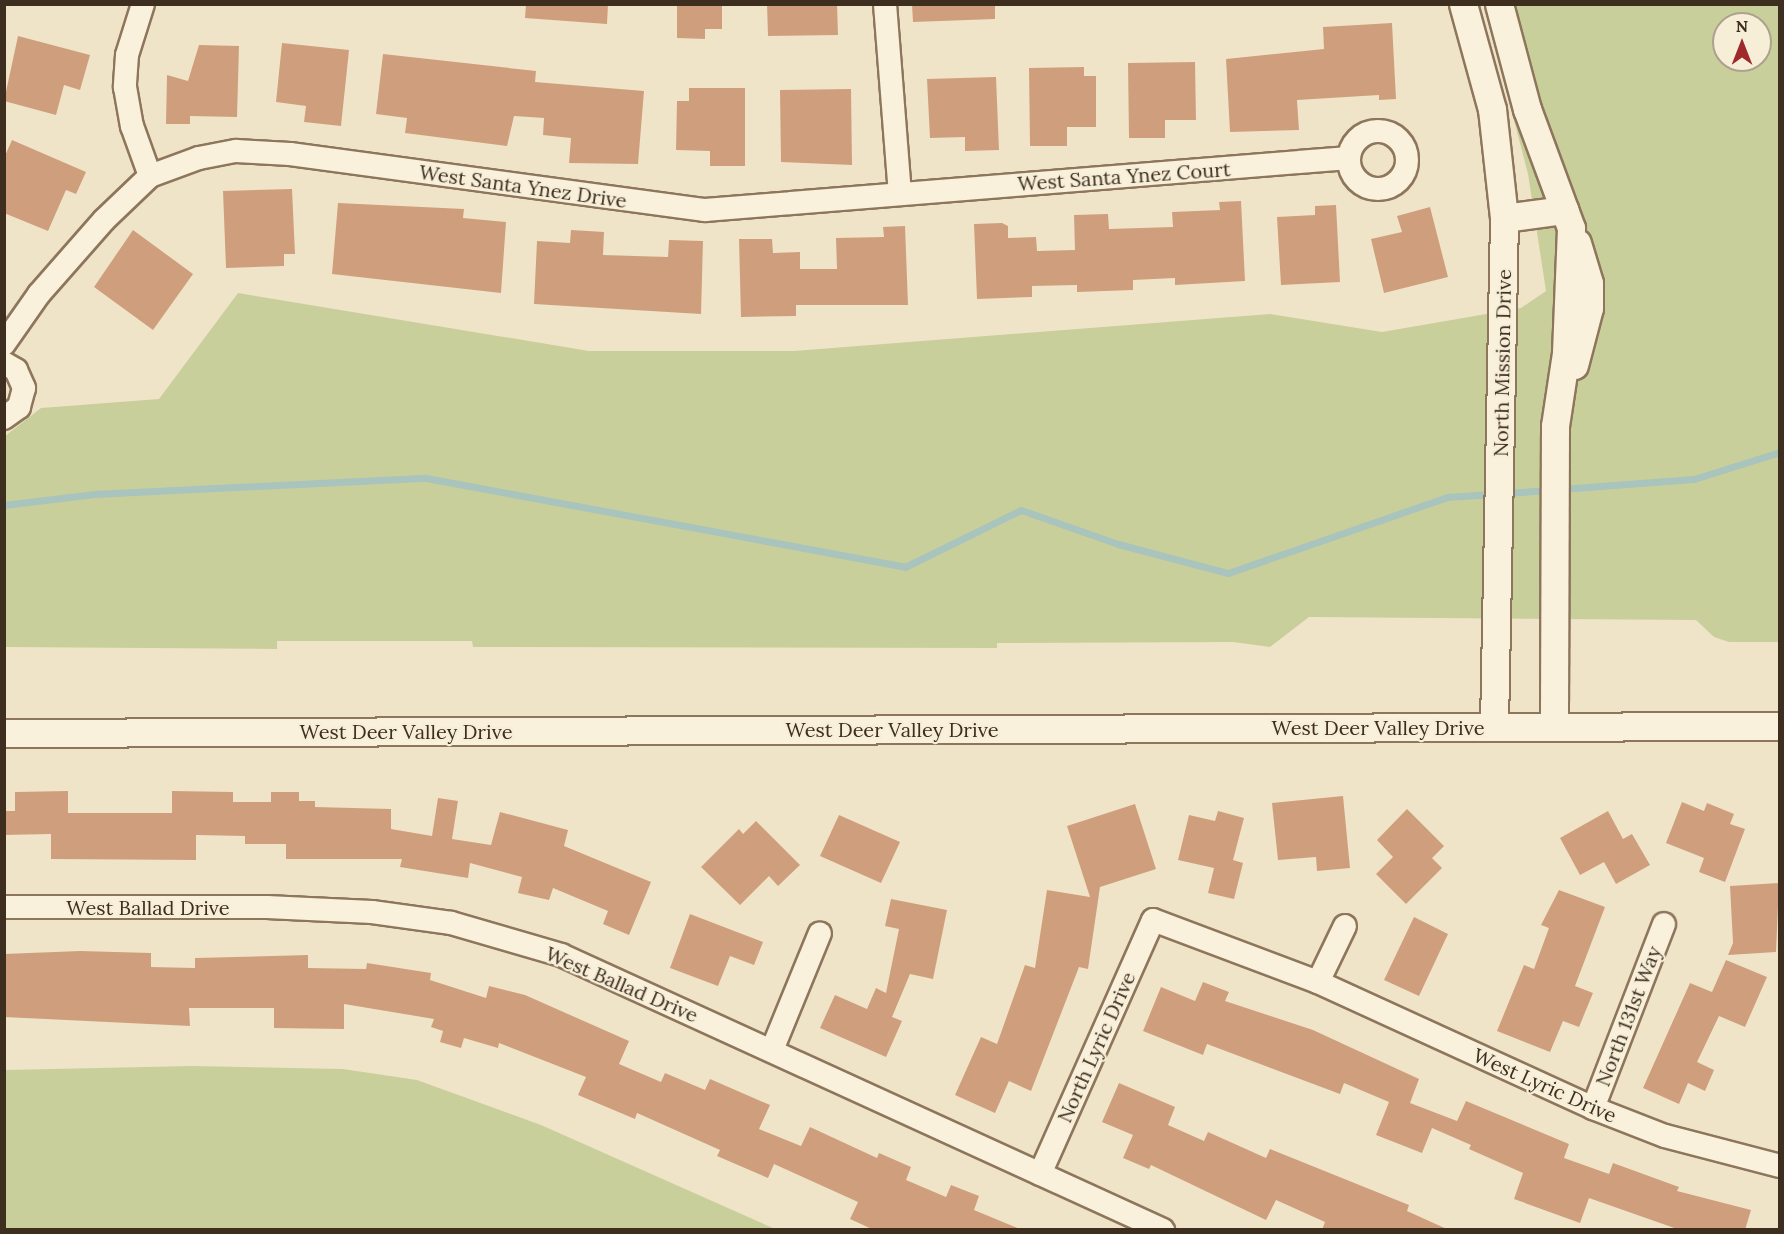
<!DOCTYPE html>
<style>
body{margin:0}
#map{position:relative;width:1784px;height:1234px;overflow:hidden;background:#f0e4c8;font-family:Lora,serif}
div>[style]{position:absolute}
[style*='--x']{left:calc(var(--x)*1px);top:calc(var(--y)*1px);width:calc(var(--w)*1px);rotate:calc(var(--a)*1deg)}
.green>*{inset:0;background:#c9cf9b}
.stream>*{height:7px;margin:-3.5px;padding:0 3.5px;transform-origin:3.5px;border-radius:3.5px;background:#a9c4bc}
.building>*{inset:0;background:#cf9f7d}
.roads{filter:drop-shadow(2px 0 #8d765c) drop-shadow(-2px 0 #8d765c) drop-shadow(0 2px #8d765c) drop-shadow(0 -2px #8d765c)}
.minor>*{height:22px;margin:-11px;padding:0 11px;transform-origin:11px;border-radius:11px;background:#faf1dc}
.minor>.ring{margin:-11px;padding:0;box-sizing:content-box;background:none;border:22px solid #faf1dc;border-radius:50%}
.tertiary>*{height:27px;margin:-13.5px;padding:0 13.5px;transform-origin:13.5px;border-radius:13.5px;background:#faf1dc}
span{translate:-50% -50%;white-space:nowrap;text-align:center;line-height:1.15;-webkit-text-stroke:4.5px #f7eed8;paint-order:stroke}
.street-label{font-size:20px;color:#3d2e20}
.frame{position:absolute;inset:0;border:6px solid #3d2e20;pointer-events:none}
.north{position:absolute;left:1712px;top:12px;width:60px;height:60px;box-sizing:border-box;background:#f7eed8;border:2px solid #ada18e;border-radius:50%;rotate:0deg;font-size:16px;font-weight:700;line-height:24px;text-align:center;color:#3d2e20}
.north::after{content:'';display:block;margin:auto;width:21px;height:27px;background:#9e2a2b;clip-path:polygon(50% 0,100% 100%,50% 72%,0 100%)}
</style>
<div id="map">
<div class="green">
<div style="clip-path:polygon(evenodd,1484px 5px,1779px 5px,1779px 642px,1729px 642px,1714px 637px,1696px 620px,1309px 617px,1270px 647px,1233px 642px,997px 643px,997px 648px,492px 647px,473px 647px,472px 641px,277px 641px,277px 649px,5px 647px,5px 436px,41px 408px,159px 399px,238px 293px,589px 351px,794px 351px,1270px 314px,1382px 332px,1521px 308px,1546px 291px,1528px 174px,1484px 5px,1724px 24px,1760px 24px,1760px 60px,1724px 60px,1724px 24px)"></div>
<div style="clip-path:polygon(192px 1066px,343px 1069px,417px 1080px,541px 1125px,775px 1229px,5px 1229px,5px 1070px)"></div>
</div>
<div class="stream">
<div style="--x:1561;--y:489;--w:133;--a:-4.3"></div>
<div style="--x:1694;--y:479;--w:90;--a:-17.4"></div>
<div style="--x:1505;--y:493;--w:45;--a:-3.8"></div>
<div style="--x:4;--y:505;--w:91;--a:-7"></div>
<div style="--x:94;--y:494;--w:332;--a:-2.8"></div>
<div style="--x:426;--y:478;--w:487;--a:10.5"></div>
<div style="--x:905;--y:567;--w:129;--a:-26.2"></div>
<div style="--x:1021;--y:510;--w:103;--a:19.3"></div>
<div style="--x:1118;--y:544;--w:114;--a:14.8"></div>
<div style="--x:1228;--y:573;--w:232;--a:-19.1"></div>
<div style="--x:1447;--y:497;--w:47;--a:-3.7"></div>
</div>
<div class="building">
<div style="clip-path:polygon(526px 4px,608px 4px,607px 24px,525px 18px)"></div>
<div style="clip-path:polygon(677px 4px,722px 4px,722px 29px,705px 29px,705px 39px,677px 38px)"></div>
<div style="clip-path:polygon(767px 4px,837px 4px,838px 35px,768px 36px)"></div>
<div style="clip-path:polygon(912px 4px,995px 4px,995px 19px,913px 22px)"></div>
<div style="clip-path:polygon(1392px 23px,1396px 99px,1379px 100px,1379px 95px,1297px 100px,1299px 130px,1230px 132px,1226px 59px,1324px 49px,1323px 27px)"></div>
<div style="clip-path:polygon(18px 36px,90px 55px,80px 90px,64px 85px,56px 115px,4px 101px)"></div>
<div style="clip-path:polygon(282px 43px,349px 50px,341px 126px,304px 122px,306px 106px,276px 102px)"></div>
<div style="clip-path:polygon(199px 45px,239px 46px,237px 117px,190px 116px,190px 124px,166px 124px,167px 75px,188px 81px)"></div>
<div style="clip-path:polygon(383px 54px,536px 71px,535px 82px,644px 91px,638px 164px,569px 163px,571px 138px,543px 135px,544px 118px,514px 116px,507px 146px,405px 133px,407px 118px,376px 114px)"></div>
<div style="clip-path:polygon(1195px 62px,1196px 120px,1165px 120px,1165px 138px,1129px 138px,1128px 63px)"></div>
<div style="clip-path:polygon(1084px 67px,1084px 76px,1096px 76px,1096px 127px,1067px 127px,1067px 146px,1030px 146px,1029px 68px)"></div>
<div style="clip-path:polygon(996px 77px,999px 150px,965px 151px,965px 137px,930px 138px,927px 79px)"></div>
<div style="clip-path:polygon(689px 88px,745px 88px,745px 166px,710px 166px,710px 151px,676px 150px,677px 101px,689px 101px)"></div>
<div style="clip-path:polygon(851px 89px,852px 165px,781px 162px,780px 90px)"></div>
<div style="clip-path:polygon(12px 140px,86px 172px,76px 194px,66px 190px,48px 231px,4px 213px,4px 158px)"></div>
<div style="clip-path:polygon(292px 189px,295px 254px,284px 254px,284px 266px,226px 268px,223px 191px)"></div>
<div style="clip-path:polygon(1241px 201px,1245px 281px,1175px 285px,1175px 278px,1133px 280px,1133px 290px,1077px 292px,1077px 285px,1032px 286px,1032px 297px,977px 299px,974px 224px,1002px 223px,1008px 226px,1008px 238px,1036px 237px,1037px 251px,1075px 250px,1074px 215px,1108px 214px,1109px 229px,1173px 227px,1172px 212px,1220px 210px,1219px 202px)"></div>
<div style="clip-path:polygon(338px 203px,464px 209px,463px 218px,506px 222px,501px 293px,332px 274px)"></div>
<div style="clip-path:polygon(1336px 205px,1340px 282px,1281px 285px,1277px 217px,1315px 215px,1315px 206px)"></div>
<div style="clip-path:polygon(1430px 207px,1448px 277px,1384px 293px,1371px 239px,1402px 232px,1397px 216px)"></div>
<div style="clip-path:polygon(905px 226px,908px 305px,796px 305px,796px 316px,741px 317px,739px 239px,772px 239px,773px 253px,800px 252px,800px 269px,837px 269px,836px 238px,884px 237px,883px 227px)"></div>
<div style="clip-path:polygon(133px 230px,193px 274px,153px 330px,94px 287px)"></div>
<div style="clip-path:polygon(571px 230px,604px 232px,603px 255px,668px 257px,669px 240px,703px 241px,701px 314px,534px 304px,537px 241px,570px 243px)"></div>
<div style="clip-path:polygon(68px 791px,68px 813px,172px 813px,172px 791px,233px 792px,233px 802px,271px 802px,271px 792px,299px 792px,299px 801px,315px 801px,315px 807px,391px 809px,391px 829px,432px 836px,438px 798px,458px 801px,452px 839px,491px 845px,500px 812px,568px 830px,564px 846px,651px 882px,629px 935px,603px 924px,608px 911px,553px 888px,549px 900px,518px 893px,522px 877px,470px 863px,468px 878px,400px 867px,402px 859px,286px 859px,286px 844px,245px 844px,245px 836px,196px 835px,196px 860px,51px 859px,51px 834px,4px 835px,4px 811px,15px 811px,15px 792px)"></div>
<div style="clip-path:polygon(1343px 796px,1350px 868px,1317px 871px,1316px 857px,1278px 860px,1272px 803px)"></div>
<div style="clip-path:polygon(1682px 802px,1704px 811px,1707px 803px,1734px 814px,1730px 824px,1745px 829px,1725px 882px,1699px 872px,1704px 858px,1666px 843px)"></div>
<div style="clip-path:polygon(1135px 804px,1156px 869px,1100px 887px,1088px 969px,1079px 967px,1031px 1091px,1009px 1081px,995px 1113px,955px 1095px,981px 1037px,997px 1044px,1025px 965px,1035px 968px,1047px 890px,1090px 897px,1067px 826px)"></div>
<div style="clip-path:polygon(1407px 809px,1444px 846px,1432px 858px,1442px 868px,1406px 904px,1376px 874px,1393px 857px,1377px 840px)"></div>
<div style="clip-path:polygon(1218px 811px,1244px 818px,1233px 860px,1243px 863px,1234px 899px,1208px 893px,1214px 868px,1178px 860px,1189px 815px,1215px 821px)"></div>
<div style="clip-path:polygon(1608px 811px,1623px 839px,1632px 834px,1650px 865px,1616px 884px,1604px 862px,1580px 875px,1560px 838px)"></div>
<div style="clip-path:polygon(839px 815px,900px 842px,881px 883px,820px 856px)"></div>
<div style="clip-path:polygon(756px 821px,800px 865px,778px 886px,769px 876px,740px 905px,701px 867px,739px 829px,743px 834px)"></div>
<div style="clip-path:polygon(1779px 883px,1776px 952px,1728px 955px,1733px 943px,1730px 886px)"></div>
<div style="clip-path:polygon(1559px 890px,1605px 907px,1575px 986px,1593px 993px,1579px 1027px,1563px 1021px,1550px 1052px,1497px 1031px,1524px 965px,1534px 969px,1549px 928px,1541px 925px)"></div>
<div style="clip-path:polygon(891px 899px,947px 910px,933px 979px,910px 974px,892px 1017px,902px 1021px,886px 1057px,820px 1028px,835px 995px,867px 1009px,876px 988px,886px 993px,899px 929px,885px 926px)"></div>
<div style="clip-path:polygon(690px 914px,763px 942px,754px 965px,730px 956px,718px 986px,670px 968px)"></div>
<div style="clip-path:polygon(1414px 917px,1448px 934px,1419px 996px,1384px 980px)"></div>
<div style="clip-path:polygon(80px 951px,151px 953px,151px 967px,195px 968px,195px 958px,308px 955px,308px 968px,366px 969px,367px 963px,431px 973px,430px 980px,486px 998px,489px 986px,525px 995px,629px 1041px,619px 1064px,661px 1082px,665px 1073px,705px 1090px,710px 1079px,770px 1105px,759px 1129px,801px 1146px,810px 1127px,877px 1158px,879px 1153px,911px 1167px,906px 1180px,946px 1197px,951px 1185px,979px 1196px,974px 1210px,1022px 1230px,874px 1230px,850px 1219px,858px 1202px,774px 1164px,768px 1178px,717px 1156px,720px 1150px,637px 1113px,635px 1119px,578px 1095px,586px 1077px,499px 1043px,498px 1048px,464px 1038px,461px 1048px,440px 1042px,443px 1031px,431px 1027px,434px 1019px,344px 1004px,344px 1029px,274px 1028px,274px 1008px,189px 1008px,190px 1026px,4px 1017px,4px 954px)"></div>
<div style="clip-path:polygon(1726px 960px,1767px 977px,1745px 1027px,1719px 1016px,1697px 1062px,1714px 1070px,1705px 1091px,1688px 1083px,1679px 1104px,1643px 1088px,1690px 983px,1712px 992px)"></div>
<div style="clip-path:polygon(1203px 982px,1229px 992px,1225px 1001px,1313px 1030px,1419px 1079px,1410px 1103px,1457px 1121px,1466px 1101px,1569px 1144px,1564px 1158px,1609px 1174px,1613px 1163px,1679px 1187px,1677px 1191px,1751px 1210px,1745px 1230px,1680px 1230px,1589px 1198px,1580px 1223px,1514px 1199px,1523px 1173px,1469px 1149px,1471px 1145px,1432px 1128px,1422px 1153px,1376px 1135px,1389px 1102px,1344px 1083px,1340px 1094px,1207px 1044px,1203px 1055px,1143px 1031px,1161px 987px,1195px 1001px)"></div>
<div style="clip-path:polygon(1119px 1083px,1175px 1107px,1168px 1125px,1204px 1141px,1208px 1132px,1266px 1158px,1270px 1149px,1409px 1205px,1407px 1211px,1449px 1230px,1322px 1230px,1325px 1222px,1276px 1200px,1266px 1220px,1151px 1165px,1149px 1169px,1123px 1158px,1133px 1135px,1102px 1122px)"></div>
</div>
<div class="roads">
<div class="minor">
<div style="--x:143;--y:4;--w:53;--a:107.4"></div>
<div style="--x:127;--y:55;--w:32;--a:94"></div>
<div style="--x:125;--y:87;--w:40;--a:80"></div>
<div style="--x:132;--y:126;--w:53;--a:70.2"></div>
<div style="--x:885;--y:4;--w:190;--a:85.5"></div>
<div class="ring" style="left:1349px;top:131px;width:36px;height:36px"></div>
<div style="--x:4;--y:344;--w:61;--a:-55"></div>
<div style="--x:39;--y:294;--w:98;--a:-48.7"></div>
<div style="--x:104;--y:220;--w:64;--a:-43.7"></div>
<div style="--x:150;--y:176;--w:52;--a:-20.2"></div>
<div style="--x:199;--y:158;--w:38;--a:-11"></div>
<div style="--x:236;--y:151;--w:54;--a:3.2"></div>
<div style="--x:290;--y:154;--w:419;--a:7.7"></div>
<div style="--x:705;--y:210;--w:646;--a:-4.62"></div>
<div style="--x:4;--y:363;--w:14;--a:30"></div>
<div style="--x:16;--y:370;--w:20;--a:66"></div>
<div style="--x:24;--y:388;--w:20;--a:105"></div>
<div style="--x:19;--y:407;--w:19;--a:144"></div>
<div style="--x:4;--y:907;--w:263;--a:0"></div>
<div style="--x:267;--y:907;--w:105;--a:2.7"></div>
<div style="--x:372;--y:912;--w:80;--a:7.9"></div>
<div style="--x:451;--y:923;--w:115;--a:16.2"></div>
<div style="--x:561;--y:955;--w:662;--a:24.55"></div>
<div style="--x:1318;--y:982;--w:62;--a:-64.3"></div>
<div style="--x:772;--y:1050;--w:126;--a:-67.7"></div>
<div style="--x:1593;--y:1108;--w:197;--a:-68.9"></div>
<div style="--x:1040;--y:1174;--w:278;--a:-66"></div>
<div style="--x:1153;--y:920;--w:176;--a:20.6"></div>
<div style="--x:1318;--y:982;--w:302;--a:24.6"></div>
<div style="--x:1593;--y:1108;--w:77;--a:21.3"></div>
<div style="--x:1665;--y:1136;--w:119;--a:14.6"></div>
</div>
<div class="tertiary">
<div style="--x:1463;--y:4;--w:109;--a:74.6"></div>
<div style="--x:1492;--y:109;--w:110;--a:83.7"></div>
<div style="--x:1504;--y:218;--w:509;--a:91.13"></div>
<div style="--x:1499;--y:4;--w:109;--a:75.1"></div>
<div style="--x:1527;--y:109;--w:127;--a:69.7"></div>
<div style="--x:1571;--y:228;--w:125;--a:92.3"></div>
<div style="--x:1566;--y:353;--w:74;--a:98.6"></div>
<div style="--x:1555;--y:426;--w:301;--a:90.2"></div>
<div style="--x:1504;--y:218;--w:61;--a:-7.6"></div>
<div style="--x:1574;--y:365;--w:59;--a:-75.3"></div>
<div style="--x:1589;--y:308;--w:25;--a:-90"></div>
<div style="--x:1589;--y:283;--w:42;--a:-106.7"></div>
<div style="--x:4;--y:733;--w:1776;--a:-0.23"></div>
</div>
</div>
<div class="street-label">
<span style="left:1124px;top:176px;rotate:-4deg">West Santa Ynez Court</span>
<span style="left:523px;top:186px;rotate:8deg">West Santa Ynez Drive</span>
<span style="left:1502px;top:363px;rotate:-89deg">North Mission Drive</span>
<span style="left:1378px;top:727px">West Deer Valley Drive</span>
<span style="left:892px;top:729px">West Deer Valley Drive</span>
<span style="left:406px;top:731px">West Deer Valley Drive</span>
<span style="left:148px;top:907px">West Ballad Drive</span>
<span style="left:622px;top:984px;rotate:23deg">West Ballad Drive</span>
<span style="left:1628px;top:1016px;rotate:-69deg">North 131st Way</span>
<span style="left:1096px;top:1047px;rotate:-66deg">North Lyric Drive</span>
<span style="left:1545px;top:1085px;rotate:24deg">West Lyric Drive</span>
</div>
<div class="frame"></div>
<div class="north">N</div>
</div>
